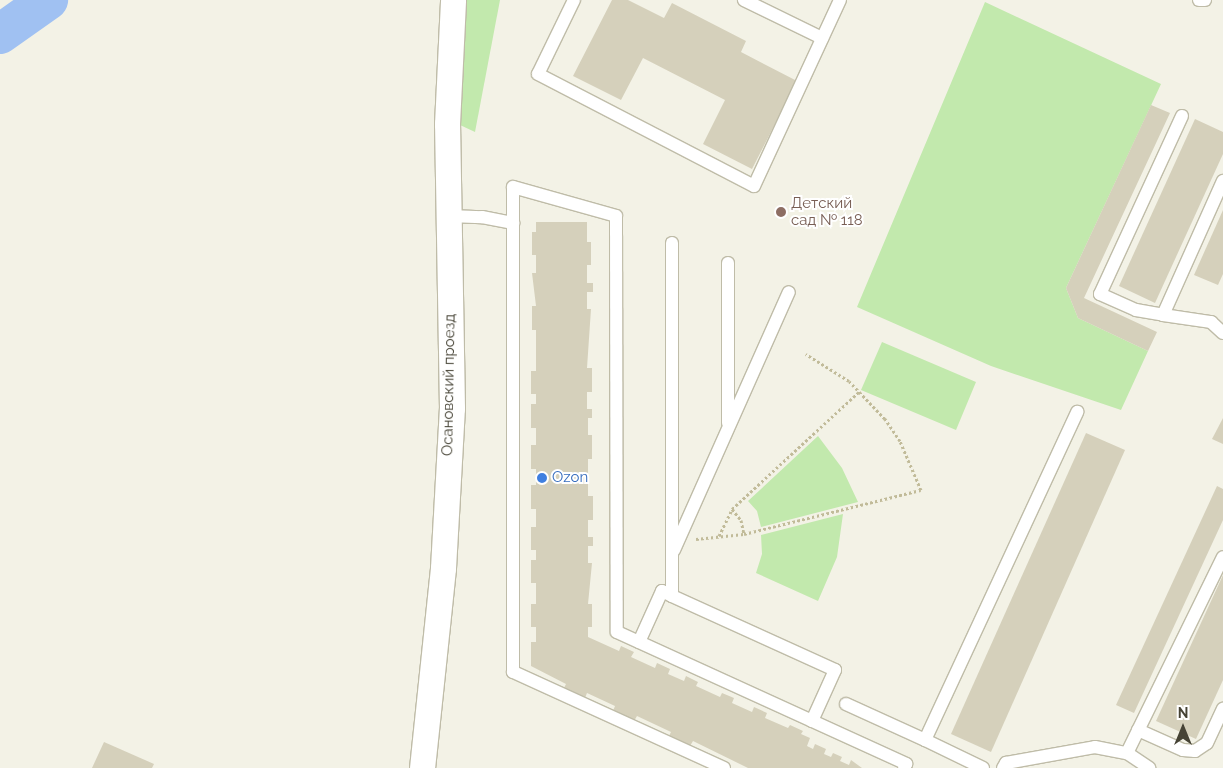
<!DOCTYPE html>
<meta charset="utf-8">
<style>
body{margin:0}
#map{position:relative;width:1223px;height:768px;overflow:hidden;background:#f3f2e6;font-family:Raleway,sans-serif}
div>[style]{position:absolute}
[style*='--x']{left:calc(var(--x)*1px);top:calc(var(--y)*1px);width:calc(var(--w)*1px);rotate:calc(var(--a)*1deg)}
.green>*{inset:0;background:#c2e9ad}
.river>*{height:40px;margin:-20px;padding:0 20px;transform-origin:20px;border-radius:20px;background:#a0c1f2}
.building>*{inset:0;background:#d5d0bb}
.path>*{height:3px;margin-top:-1.5px;transform-origin:0;background:repeating-linear-gradient(90deg,#c1bb99 0 2.5px,transparent 0 5px)}
.roads{filter:drop-shadow(1px 0 #bfbca8) drop-shadow(-1px 0 #bfbca8) drop-shadow(0 1px #bfbca8) drop-shadow(0 -1px #bfbca8)}
.lane>*{height:12px;margin:-6px;padding:0 6px;transform-origin:6px;border-radius:6px;background:#fff}
.street>*{height:25px;margin:-12.5px;padding:0 12.5px;transform-origin:12.5px;border-radius:12.5px;background:#fff}
.dots>*{width:14px;height:14px;translate:-50% -50%;box-sizing:border-box;border:2px solid #fff;border-radius:50%}
span{translate:-50% -50%;white-space:nowrap;text-align:center;line-height:1.15;-webkit-text-stroke:4px #fff;paint-order:stroke}
.education-label{font-size:15px;color:#785e54}
.left{translate:0 -50%;text-align:left}
.street-label{font-size:15px;color:#464335}
.shop-label{font-size:15px;color:#366cbe}
.north{position:absolute;left:1158px;top:703px;width:50px;height:50px;-webkit-text-stroke:4px #fff;paint-order:stroke;rotate:0deg;font-size:14px;font-weight:700;line-height:20px;text-align:center;color:#464335}
.north::after{content:'';display:block;margin:auto;width:18px;height:22px;background:#464335;clip-path:polygon(50% 0,100% 100%,50% 72%,0 100%)}
</style>
<div id="map">
<div class="green">
<div style="clip-path:polygon(463px 0,500px 0,475px 132px,460px 125px)"></div>
<div style="clip-path:polygon(985px 2px,1161px 84px,1066px 288px,1078px 318px,1148px 351px,1121px 410px,991px 366px,857px 307px)"></div>
<div style="clip-path:polygon(882px 342px,976px 382px,956px 430px,861px 390px)"></div>
<div style="clip-path:polygon(818px 436px,842px 468px,858px 502px,761px 527px,757px 511px,748px 501px)"></div>
<div style="clip-path:polygon(843px 514px,837px 557px,818px 601px,756px 573px,762px 554px,761px 535px)"></div>
</div>
<div class="river">
<div style="--x:0;--y:34;--w:59;--a:-35.3"></div>
</div>
<div class="building">
<div style="clip-path:polygon(612px 0,628px 0,664px 18px,672px 3px,746px 41px,741px 52px,797px 81px,752px 169px,703px 144px,725px 100px,643px 58px,621px 100px,573px 76px)"></div>
<div style="clip-path:polygon(1151px 105px,1170px 113px,1084px 298px,1157px 332px,1148px 351px,1078px 318px,1066px 288px)"></div>
<div style="clip-path:polygon(1195px 119px,1223px 132px,1223px 154px,1155px 303px,1119px 286px)"></div>
<div style="clip-path:polygon(1223px 210px,1223px 274px,1218px 285px,1194px 275px)"></div>
<div style="clip-path:polygon(536px 222px,587px 222px,587px 242px,591px 242px,591px 265px,587px 265px,587px 283px,593px 283px,593px 292px,587px 292px,587px 309px,591px 309px,587px 368px,592px 368px,592px 392px,587px 392px,587px 409px,592px 409px,592px 418px,588px 418px,588px 435px,592px 435px,592px 459px,588px 459px,588px 496px,593px 496px,593px 520px,588px 520px,588px 537px,593px 537px,593px 546px,588px 546px,588px 563px,592px 563px,588px 604px,592px 604px,592px 627px,588px 627px,588px 637px,619px 651px,621px 646px,634px 652px,631px 657px,655px 668px,657px 663px,670px 669px,668px 674px,684px 681px,686px 676px,698px 682px,696px 686px,720px 697px,722px 693px,734px 698px,732px 703px,752px 712px,754px 707px,767px 713px,765px 718px,788px 728px,790px 725px,803px 731px,801px 734px,810px 738px,807px 746px,813px 749px,815px 744px,826px 749px,824px 754px,831px 757px,833px 753px,842px 757px,840px 761px,849px 765px,851px 760px,862px 768px,748px 768px,693px 741px,690px 746px,669px 736px,671px 732px,637px 716px,634px 721px,613px 711px,615px 706px,587px 693px,585px 698px,564px 688px,566px 684px,531px 666px,531px 642px,536px 642px,536px 627px,531px 627px,531px 604px,536px 604px,536px 583px,531px 583px,531px 560px,536px 560px,536px 550px,531px 550px,531px 527px,536px 527px,536px 509px,531px 509px,531px 485px,536px 485px,536px 469px,531px 469px,531px 445px,536px 445px,536px 428px,531px 428px,531px 404px,536px 404px,536px 394px,531px 394px,531px 371px,536px 371px,536px 330px,532px 330px,532px 306px,536px 306px,532px 273px,536px 273px,536px 255px,532px 255px,532px 232px,536px 232px)"></div>
<div style="clip-path:polygon(1223px 418px,1223px 444px,1212px 439px)"></div>
<div style="clip-path:polygon(1086px 433px,1125px 450px,991px 752px,951px 734px)"></div>
<div style="clip-path:polygon(1217px 486px,1223px 489px,1223px 520px,1134px 713px,1116px 705px)"></div>
<div style="clip-path:polygon(1223px 575px,1223px 680px,1196px 739px,1156px 721px)"></div>
<div style="clip-path:polygon(104px 742px,154px 764px,152px 768px,92px 768px)"></div>
</div>
<div class="path">
<div style="--x:732;--y:509;--w:14;--a:51"></div>
<div style="--x:741;--y:520;--w:14;--a:78"></div>
<div style="--x:719;--y:536;--w:30;--a:-64"></div>
<div style="--x:732;--y:509;--w:174;--a:-42.7"></div>
<div style="--x:696;--y:539;--w:48;--a:-5.9"></div>
<div style="--x:744;--y:534;--w:182;--a:-14"></div>
<div style="--x:921;--y:490;--w:53;--a:-113.2"></div>
<div style="--x:900;--y:441;--w:27;--a:-124"></div>
<div style="--x:885;--y:419;--w:52;--a:-133.5"></div>
<div style="--x:849;--y:381;--w:51;--a:-147.9"></div>
</div>
<div class="roads">
<div class="lane">
<div style="--x:574;--y:0;--w:82;--a:115.9"></div>
<div style="--x:538;--y:74;--w:243;--a:27.4"></div>
<div style="--x:754;--y:186;--w:205;--a:-65.2"></div>
<div style="--x:744;--y:0;--w:87;--a:26"></div>
<div style="--x:1199;--y:0;--w:6;--a:0"></div>
<div style="--x:1182;--y:116;--w:196;--a:114.7"></div>
<div style="--x:1100;--y:294;--w:39;--a:24"></div>
<div style="--x:1136;--y:310;--w:27;--a:10"></div>
<div style="--x:1163;--y:315;--w:147;--a:-65.9"></div>
<div style="--x:449;--y:216;--w:33;--a:2"></div>
<div style="--x:482;--y:217;--w:32;--a:11"></div>
<div style="--x:672;--y:243;--w:353;--a:90"></div>
<div style="--x:728;--y:263;--w:160;--a:90"></div>
<div style="--x:1163;--y:315;--w:49;--a:8.3"></div>
<div style="--x:1211;--y:322;--w:16;--a:43"></div>
<div style="--x:674;--y:550;--w:282;--a:-66"></div>
<div style="--x:639;--y:642;--w:56;--a:-65.7"></div>
<div style="--x:662;--y:591;--w:11;--a:27"></div>
<div style="--x:672;--y:596;--w:179;--a:24.4"></div>
<div style="--x:835;--y:670;--w:56;--a:114.3"></div>
<div style="--x:846;--y:704;--w:87;--a:24.5"></div>
<div style="--x:1138;--y:730;--w:49;--a:24"></div>
<div style="--x:1183;--y:750;--w:12;--a:5"></div>
<div style="--x:1195;--y:751;--w:14;--a:-34"></div>
<div style="--x:1207;--y:743;--w:38;--a:-65"></div>
<div style="--x:1127;--y:753;--w:218;--a:-63.9"></div>
<div style="--x:724;--y:768;--w:232;--a:-155.5"></div>
<div style="--x:513;--y:672;--w:485;--a:-90"></div>
<div style="--x:513;--y:187;--w:107;--a:15.7"></div>
<div style="--x:616;--y:216;--w:416;--a:89.9"></div>
<div style="--x:617;--y:632;--w:318;--a:24.5"></div>
<div style="--x:906;--y:764;--w:4;--a:117"></div>
<div style="--x:983;--y:768;--w:64;--a:-154.2"></div>
<div style="--x:925;--y:740;--w:362;--a:-65.1"></div>
<div style="--x:1003;--y:768;--w:6;--a:-59"></div>
<div style="--x:1006;--y:763;--w:90;--a:-10.2"></div>
<div style="--x:1095;--y:747;--w:33;--a:11"></div>
<div style="--x:1127;--y:753;--w:27;--a:34"></div>
</div>
<div class="street">
<div style="--x:422;--y:768;--w:201;--a:-84"></div>
<div style="--x:443;--y:568;--w:160;--a:-86.8"></div>
<div style="--x:452;--y:408;--w:284;--a:-91"></div>
<div style="--x:447;--y:124;--w:124;--a:-87.2"></div>
</div>
</div>
<div class="dots">
<div style="left:781px;top:212px;background:#8d6e63"></div>
<div style="left:542px;top:478px;background:#3f7fe0"></div>
</div>
<div class="education-label">
<span class="left" style="left:791px;top:212px">Детский<br>сад № 118</span>
</div>
<div class="street-label">
<span style="left:449px;top:385px;rotate:-89deg">Осановский проезд</span>
</div>
<div class="shop-label">
<span class="left" style="left:552px;top:478px">Ozon</span>
</div>
<div class="north">N</div>
</div>
